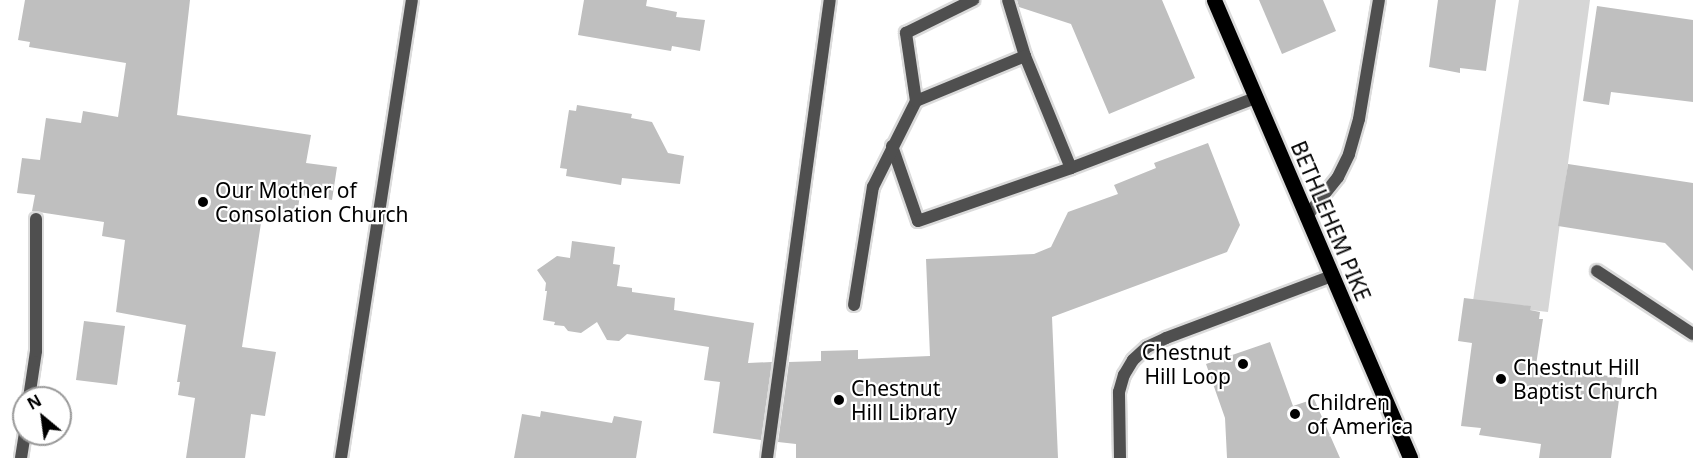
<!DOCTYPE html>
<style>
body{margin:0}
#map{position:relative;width:1693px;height:458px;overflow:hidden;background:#fff;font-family:"Noto Sans",sans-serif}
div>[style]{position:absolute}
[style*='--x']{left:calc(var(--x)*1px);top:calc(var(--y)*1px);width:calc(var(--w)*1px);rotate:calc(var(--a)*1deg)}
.green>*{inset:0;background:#d6d6d6}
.building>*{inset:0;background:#bfbfbf}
.roads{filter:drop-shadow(2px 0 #dbdbdb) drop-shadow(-2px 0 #dbdbdb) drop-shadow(0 2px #dbdbdb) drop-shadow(0 -2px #dbdbdb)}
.lane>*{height:12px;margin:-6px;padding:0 6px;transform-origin:6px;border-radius:6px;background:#4f4f4f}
.street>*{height:12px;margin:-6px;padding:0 6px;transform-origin:6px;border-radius:6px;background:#4f4f4f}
.primary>*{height:15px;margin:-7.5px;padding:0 7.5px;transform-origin:7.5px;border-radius:7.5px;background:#000}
.dots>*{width:16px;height:16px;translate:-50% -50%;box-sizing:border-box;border:3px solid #fff;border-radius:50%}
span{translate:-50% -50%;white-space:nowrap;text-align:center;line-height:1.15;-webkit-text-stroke:4.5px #fff;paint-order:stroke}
.poi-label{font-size:21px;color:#000}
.left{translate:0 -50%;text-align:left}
.right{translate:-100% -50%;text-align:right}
.street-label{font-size:21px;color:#000}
.north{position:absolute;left:12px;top:386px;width:60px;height:60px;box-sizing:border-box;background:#fff;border:2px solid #999;border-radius:50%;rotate:331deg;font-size:16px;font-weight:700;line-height:24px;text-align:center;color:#000}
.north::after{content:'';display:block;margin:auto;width:21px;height:27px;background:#000;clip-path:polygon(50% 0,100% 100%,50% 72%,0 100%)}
</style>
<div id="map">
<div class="green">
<div style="clip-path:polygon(1519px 0,1590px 0,1548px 312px,1530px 310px,1528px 306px,1473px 301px)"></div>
</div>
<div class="building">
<div style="clip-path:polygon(25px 0,190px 0,177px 115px,311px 135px,306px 163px,337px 167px,332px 200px,300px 195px,297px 215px,263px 210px,242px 347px,276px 352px,265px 416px,251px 414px,245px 458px,186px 458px,195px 398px,178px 395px,180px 382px,177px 382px,186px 325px,116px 312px,125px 240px,102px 236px,104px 222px,32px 211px,35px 195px,17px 193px,22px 158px,40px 160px,46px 118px,81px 123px,83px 111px,118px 117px,126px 63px,29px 47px,30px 42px,18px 40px)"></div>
<div style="clip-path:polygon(584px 0,647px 0,646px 6px,677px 12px,676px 17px,705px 20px,700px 51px,672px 46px,671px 51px,578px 35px)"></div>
<div style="clip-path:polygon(1017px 0,1162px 0,1195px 78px,1109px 114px,1071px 24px,1019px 7px)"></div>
<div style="clip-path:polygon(1259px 0,1323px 0,1336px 31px,1282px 54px)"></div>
<div style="clip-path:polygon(1438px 0,1496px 0,1486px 71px,1460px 68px,1460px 73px,1429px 67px)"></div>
<div style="clip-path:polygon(1597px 6px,1693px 20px,1693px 102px,1611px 92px,1609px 105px,1583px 101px)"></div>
<div style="clip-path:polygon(577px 105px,632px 114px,631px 118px,652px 122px,668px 153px,684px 156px,680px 184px,622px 178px,621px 185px,566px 176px,567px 169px,560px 168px,569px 110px,576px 111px)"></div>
<div style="clip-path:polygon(1208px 143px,1240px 225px,1227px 252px,1052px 317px,1058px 458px,796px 458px,796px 444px,778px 442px,789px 362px,821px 361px,821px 351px,858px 350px,858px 359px,930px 356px,926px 259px,1034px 254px,1051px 247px,1068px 212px,1118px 194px,1114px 185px,1156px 168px,1154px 163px)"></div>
<div style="clip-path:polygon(1568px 164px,1693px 183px,1693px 271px,1665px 243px,1558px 226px)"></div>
<div style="clip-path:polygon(572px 241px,615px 247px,613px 264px,620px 265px,617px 286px,632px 288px,632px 292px,675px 298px,674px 310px,754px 323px,748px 363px,772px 362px,761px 440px,713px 433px,720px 382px,704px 380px,709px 347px,627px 334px,619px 341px,607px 340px,597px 322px,581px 333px,568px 331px,564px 326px,554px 325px,555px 322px,543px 320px,547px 291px,545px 291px,546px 283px,537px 270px,557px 256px,570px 258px)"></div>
<div style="clip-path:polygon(1464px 298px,1531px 306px,1530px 310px,1540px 312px,1539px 319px,1543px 319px,1536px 365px,1622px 378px,1611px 458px,1539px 458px,1541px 444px,1479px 435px,1481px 428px,1461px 426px,1472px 343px,1458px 341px)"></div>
<div style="clip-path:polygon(84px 321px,125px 326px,117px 385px,76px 380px)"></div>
<div style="clip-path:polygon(1270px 342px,1293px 406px,1314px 399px,1340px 458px,1227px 458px,1225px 418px,1206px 364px)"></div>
<div style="clip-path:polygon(541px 411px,612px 423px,614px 416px,642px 421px,636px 458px,514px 458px,522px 414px,540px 417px)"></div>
</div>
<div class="roads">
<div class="lane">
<div style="--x:1008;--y:0;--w:59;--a:73.1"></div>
<div style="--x:1025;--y:56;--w:121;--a:67.7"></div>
<div style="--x:916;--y:101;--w:118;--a:-22.4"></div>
<div style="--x:892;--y:146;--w:79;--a:70.9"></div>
<div style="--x:918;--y:221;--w:162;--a:-19.1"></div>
<div style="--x:1071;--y:168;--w:197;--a:-20.8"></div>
<div style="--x:1597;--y:271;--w:115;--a:33.3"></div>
<div style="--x:854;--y:305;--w:120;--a:-80.9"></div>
<div style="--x:873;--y:187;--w:96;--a:-63.4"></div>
<div style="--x:916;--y:101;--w:69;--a:-98.4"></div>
<div style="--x:906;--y:33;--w:75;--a:-26.2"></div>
<div style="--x:29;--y:398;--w:48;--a:-81.5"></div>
<div style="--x:36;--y:351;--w:132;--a:-90"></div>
<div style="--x:21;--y:458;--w:24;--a:-81"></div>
<div style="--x:767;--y:458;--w:462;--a:-82.2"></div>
<div style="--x:1120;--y:458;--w:66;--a:-90.9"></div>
<div style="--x:1119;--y:392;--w:18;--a:-74"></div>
<div style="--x:1124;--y:375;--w:17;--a:-59"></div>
<div style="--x:1133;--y:360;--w:19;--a:-43"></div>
<div style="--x:1147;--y:347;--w:21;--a:-25"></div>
<div style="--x:1166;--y:338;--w:177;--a:-20.5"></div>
</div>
<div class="street">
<div style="--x:1306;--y:217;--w:51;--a:-51.3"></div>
<div style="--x:1338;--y:177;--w:25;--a:-64"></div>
<div style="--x:1349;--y:154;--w:36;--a:-74"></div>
<div style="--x:1359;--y:119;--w:121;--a:-80.5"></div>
<div style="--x:341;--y:458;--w:463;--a:-81.2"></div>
</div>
<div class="primary">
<div style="--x:1214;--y:0;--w:498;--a:66.8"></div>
</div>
</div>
<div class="dots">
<div style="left:203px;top:202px;background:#000"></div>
<div style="left:1243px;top:364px;background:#000"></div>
<div style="left:1501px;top:379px;background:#000"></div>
<div style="left:839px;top:400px;background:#000"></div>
<div style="left:1295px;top:414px;background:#000"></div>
</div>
<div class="poi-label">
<span class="left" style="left:215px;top:202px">Our Mother of<br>Consolation Church</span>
<span class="right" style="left:1231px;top:364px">Chestnut<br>Hill Loop</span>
<span class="left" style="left:1513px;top:379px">Chestnut Hill<br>Baptist Church</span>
<span class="left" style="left:851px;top:400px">Chestnut<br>Hill Library</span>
<span class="left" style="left:1307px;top:414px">Children<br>of America</span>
</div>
<div class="street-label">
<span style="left:1331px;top:221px;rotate:67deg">BETHLEHEM PIKE</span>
</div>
<div class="north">N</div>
</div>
